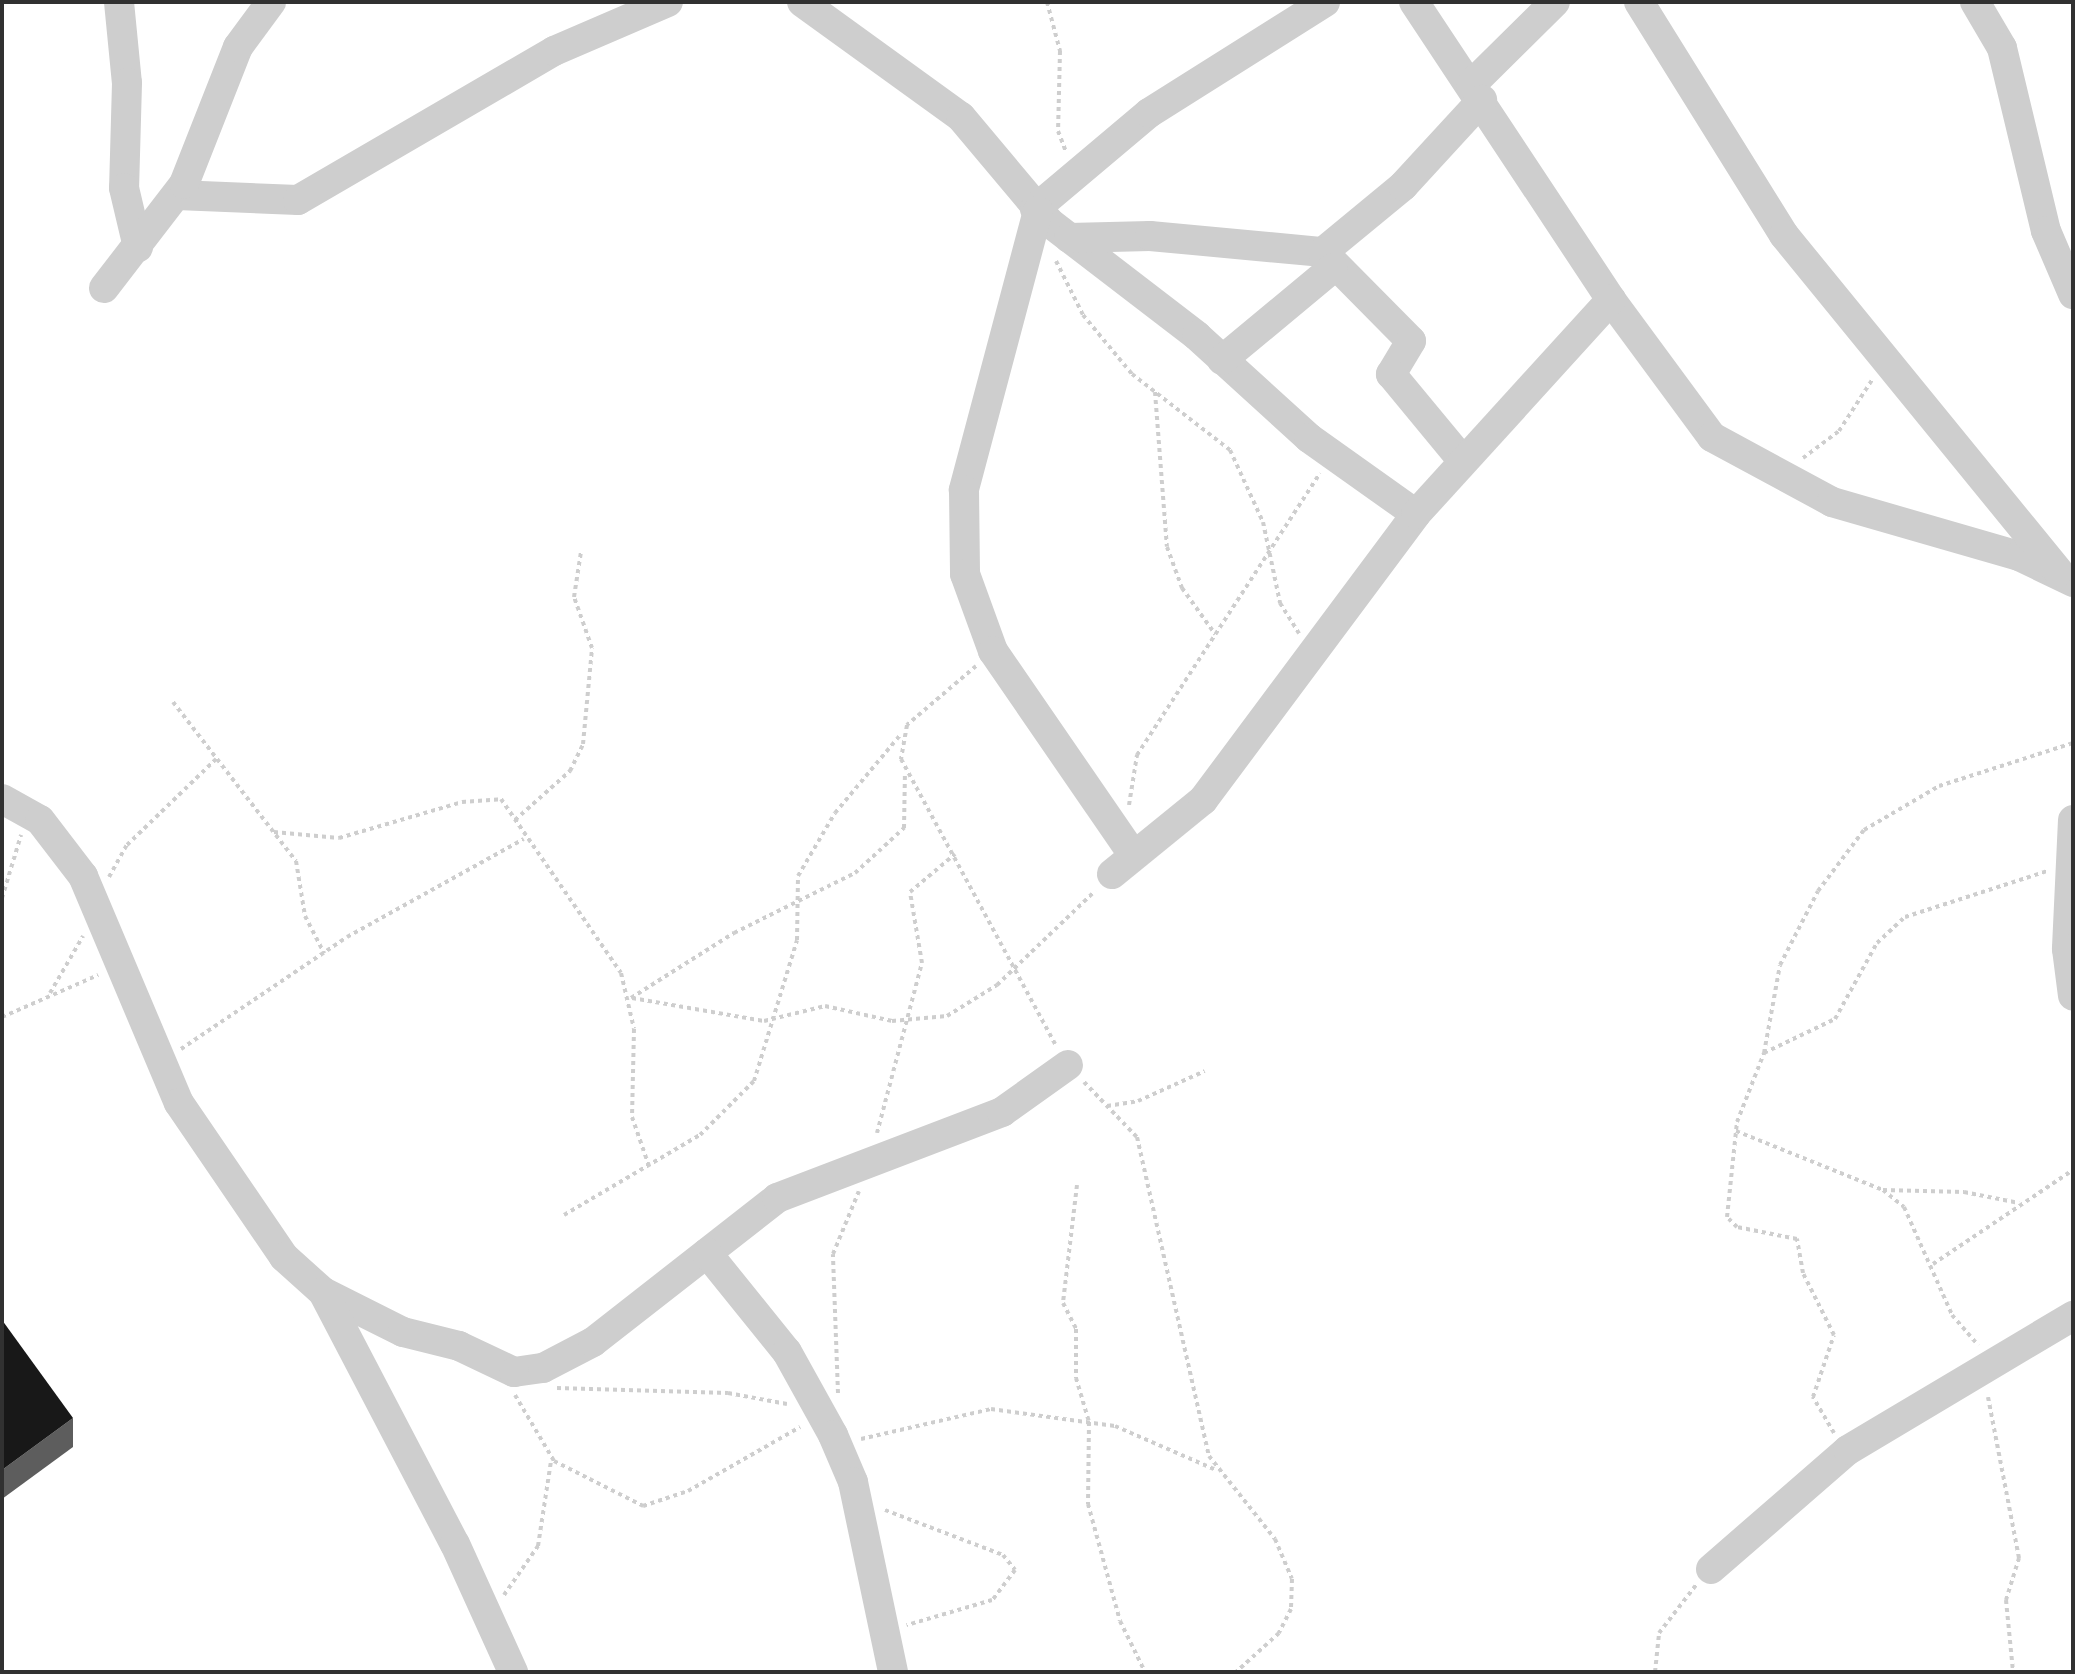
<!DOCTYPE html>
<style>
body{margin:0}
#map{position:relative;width:2075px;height:1674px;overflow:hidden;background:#fff;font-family:"Source Sans 3",sans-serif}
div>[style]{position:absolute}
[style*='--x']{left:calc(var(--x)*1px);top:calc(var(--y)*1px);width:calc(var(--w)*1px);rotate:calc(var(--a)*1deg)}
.path>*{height:4px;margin-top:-2px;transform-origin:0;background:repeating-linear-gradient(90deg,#cecece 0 4px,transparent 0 8px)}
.minor>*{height:30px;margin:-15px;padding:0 15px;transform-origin:15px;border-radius:15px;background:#cecece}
.shaded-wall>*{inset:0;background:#5d5d5d}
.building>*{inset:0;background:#181818}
span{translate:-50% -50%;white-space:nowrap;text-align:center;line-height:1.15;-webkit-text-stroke:8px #fff;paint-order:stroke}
.frame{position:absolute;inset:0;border:4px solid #313131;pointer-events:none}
</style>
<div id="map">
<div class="path">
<div style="--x:1047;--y:2;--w:51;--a:75.1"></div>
<div style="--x:1060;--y:51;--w:80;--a:91.4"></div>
<div style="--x:1058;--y:131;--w:22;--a:69"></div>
<div style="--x:1056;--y:261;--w:60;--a:63.4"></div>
<div style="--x:1083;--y:315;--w:77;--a:50.3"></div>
<div style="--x:1132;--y:374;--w:124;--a:37.8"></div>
<div style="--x:1230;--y:450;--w:79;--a:65.4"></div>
<div style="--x:1263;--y:522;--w:83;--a:78.1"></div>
<div style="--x:1280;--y:603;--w:36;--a:58"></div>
<div style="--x:1155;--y:392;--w:155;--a:85.6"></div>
<div style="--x:1167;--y:547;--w:44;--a:69.9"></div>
<div style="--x:1182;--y:588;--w:57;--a:54.3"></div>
<div style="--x:1803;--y:458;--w:45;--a:-36.9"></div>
<div style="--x:1839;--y:431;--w:61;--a:-57.1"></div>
<div style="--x:976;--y:666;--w:91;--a:139.5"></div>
<div style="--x:907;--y:725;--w:35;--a:100"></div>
<div style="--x:901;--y:759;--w:324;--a:61.6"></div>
<div style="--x:173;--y:702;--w:201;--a:52.3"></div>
<div style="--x:296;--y:861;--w:56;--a:80.7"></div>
<div style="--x:305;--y:916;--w:42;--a:62.8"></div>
<div style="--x:1129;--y:805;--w:51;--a:-80.9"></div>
<div style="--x:1137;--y:755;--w:336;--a:-57"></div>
<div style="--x:515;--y:820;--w:74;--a:-41.7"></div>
<div style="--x:570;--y:771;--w:30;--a:-64"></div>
<div style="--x:583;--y:744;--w:96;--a:-84.6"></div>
<div style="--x:592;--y:648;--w:54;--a:-109.4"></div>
<div style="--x:574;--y:597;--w:46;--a:-81.2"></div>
<div style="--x:274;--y:832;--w:65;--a:5.3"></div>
<div style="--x:339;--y:838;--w:128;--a:-16.3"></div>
<div style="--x:462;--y:802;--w:39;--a:-4"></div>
<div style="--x:501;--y:799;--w:211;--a:55.4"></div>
<div style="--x:621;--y:973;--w:57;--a:76.9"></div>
<div style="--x:634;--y:1029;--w:88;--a:91.3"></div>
<div style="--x:632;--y:1117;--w:52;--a:70.9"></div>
<div style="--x:109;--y:877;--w:37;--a:-61"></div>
<div style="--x:127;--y:845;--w:124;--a:-44"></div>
<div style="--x:2;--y:898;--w:66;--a:-73.2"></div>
<div style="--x:50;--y:993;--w:66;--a:-59.9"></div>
<div style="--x:631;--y:998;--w:122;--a:-32.3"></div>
<div style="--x:734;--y:933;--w:135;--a:-26.4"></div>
<div style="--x:855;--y:873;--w:67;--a:-42.6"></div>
<div style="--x:904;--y:828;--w:55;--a:-89"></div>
<div style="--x:632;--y:998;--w:134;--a:9.9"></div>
<div style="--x:764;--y:1021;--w:63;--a:-13.8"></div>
<div style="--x:825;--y:1006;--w:69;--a:12.6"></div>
<div style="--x:892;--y:1021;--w:55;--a:-5.2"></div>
<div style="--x:947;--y:1016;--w:59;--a:-31.8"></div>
<div style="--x:997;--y:985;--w:136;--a:-43.8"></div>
<div style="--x:2;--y:1017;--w:105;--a:-23.6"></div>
<div style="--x:181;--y:1049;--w:200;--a:-34"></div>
<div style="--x:347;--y:937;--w:202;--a:-29"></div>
<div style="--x:1764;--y:1053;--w:79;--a:-25.6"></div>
<div style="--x:1835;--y:1019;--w:87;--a:-61.1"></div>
<div style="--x:1877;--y:943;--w:38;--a:-43"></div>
<div style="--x:1905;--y:917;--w:149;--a:-17.9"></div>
<div style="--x:1084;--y:1082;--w:76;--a:46.1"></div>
<div style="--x:1137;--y:1137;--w:327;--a:77.3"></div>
<div style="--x:1209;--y:1456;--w:106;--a:51.5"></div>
<div style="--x:1275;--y:1539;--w:43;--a:67"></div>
<div style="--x:1292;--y:1579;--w:30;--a:92"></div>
<div style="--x:1291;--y:1609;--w:27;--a:117"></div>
<div style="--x:1279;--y:1633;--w:58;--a:137.8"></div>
<div style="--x:1107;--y:1106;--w:31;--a:-9"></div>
<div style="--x:1138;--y:1101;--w:73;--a:-24.1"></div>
<div style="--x:1736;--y:1131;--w:158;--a:21.9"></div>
<div style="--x:1883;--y:1190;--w:27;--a:39"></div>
<div style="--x:1904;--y:1207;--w:118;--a:66"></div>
<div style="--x:1952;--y:1315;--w:40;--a:49"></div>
<div style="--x:877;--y:1133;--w:176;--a:-75.2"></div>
<div style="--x:922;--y:963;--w:72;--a:-99.6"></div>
<div style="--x:910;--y:892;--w:59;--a:-40.2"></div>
<div style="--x:1077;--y:1185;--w:119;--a:96.8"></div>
<div style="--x:1063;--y:1303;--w:29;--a:63"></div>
<div style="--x:1076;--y:1329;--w:49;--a:90"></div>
<div style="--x:1076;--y:1378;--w:46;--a:73.5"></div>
<div style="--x:1089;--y:1422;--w:82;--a:90.7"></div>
<div style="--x:1088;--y:1504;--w:121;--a:74.7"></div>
<div style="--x:1120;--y:1621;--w:57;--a:63.9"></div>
<div style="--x:1883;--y:1190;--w:81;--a:1.4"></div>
<div style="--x:1964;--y:1192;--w:56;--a:11.3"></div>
<div style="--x:564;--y:1215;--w:158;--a:-30.5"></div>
<div style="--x:700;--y:1135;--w:76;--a:-45"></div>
<div style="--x:754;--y:1081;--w:147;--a:-73"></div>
<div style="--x:797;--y:940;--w:64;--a:-89.1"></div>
<div style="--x:798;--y:876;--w:73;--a:-59.6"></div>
<div style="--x:835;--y:813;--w:103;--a:-50.1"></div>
<div style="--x:1933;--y:1264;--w:169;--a:-33.9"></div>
<div style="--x:557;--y:1388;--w:171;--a:1.7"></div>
<div style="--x:728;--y:1393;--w:60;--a:10.6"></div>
<div style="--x:838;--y:1393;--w:139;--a:-92.1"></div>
<div style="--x:833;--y:1254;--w:68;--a:-67.6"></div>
<div style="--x:515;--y:1395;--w:77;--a:59.4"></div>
<div style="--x:554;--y:1461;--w:100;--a:26.8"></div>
<div style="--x:643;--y:1506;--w:47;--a:-18.4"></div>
<div style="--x:688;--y:1491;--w:129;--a:-29.7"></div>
<div style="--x:1988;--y:1397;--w:164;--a:79.1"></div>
<div style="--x:2019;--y:1558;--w:44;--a:107.2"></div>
<div style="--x:2006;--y:1600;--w:72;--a:84.4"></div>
<div style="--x:1834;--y:1433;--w:42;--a:-120.3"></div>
<div style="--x:1813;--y:1397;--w:65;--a:-71.3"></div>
<div style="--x:1834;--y:1335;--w:69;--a:-116.6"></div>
<div style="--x:1803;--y:1273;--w:35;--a:-100"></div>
<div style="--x:1797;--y:1239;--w:61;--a:-168.7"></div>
<div style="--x:1737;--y:1227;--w:14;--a:-135"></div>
<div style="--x:1727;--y:1217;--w:96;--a:-84"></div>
<div style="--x:1737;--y:1122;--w:74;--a:-68.6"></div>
<div style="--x:1764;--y:1053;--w:89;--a:-79.7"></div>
<div style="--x:1780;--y:965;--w:83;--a:-62.8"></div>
<div style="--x:1818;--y:891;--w:76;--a:-53"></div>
<div style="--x:1864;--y:830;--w:87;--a:-30.4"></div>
<div style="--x:1939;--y:786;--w:141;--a:-17.8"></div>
<div style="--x:861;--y:1439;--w:133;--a:-13"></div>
<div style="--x:991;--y:1409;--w:125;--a:7.8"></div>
<div style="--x:1115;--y:1426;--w:108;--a:23.5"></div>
<div style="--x:885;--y:1510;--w:126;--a:20.9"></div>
<div style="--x:1003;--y:1555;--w:19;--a:51"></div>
<div style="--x:1015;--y:1570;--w:38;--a:127"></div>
<div style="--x:992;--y:1600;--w:89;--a:163.6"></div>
<div style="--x:504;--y:1595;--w:60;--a:-55.2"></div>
<div style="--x:538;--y:1546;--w:86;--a:-81.3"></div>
<div style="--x:1655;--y:1672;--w:39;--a:-84"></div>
<div style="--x:1659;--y:1633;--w:61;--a:-52.4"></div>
</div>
<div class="minor">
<div style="--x:119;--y:2;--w:81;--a:84.4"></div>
<div style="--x:127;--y:83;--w:105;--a:91.6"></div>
<div style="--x:124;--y:188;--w:61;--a:76.7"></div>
<div style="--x:802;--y:2;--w:196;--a:35.9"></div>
<div style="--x:961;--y:117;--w:138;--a:50"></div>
<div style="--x:1050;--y:223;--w:185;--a:37.5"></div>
<div style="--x:1197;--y:336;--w:151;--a:42.3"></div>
<div style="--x:1309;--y:438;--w:131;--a:35.4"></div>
<div style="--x:1414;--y:2;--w:357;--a:56.5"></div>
<div style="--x:1611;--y:300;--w:170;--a:53.6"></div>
<div style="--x:1712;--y:437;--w:136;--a:28.4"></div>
<div style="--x:1832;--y:502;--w:195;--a:16.1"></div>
<div style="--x:2019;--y:556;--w:60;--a:25.7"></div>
<div style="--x:1639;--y:2;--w:274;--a:58.1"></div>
<div style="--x:1784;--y:235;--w:434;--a:50.8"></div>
<div style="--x:1975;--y:2;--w:53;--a:59.6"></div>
<div style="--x:2002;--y:48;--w:188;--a:76.5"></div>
<div style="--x:2046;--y:231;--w:69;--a:66.8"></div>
<div style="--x:1471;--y:85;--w:118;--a:-44.7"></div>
<div style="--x:177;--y:195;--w:121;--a:2.4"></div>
<div style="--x:298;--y:200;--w:296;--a:-30.2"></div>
<div style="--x:554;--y:51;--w:124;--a:-23.3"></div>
<div style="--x:1035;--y:209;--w:149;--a:-40.1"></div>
<div style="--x:1149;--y:113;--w:208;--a:-32.2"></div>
<div style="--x:1038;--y:211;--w:289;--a:104.9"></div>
<div style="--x:964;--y:490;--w:84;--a:89.3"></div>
<div style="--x:965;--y:574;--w:82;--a:70"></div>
<div style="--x:993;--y:651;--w:247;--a:55.5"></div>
<div style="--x:1069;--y:238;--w:81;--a:-1.4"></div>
<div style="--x:1150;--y:236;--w:174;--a:5.3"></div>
<div style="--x:1323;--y:252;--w:104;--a:-39.5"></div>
<div style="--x:1403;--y:186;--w:117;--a:-47.4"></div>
<div style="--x:1323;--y:252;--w:125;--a:45.3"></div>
<div style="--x:1411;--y:341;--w:39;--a:121"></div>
<div style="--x:1391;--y:374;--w:113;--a:50.4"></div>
<div style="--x:104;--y:288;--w:131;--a:-52.4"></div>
<div style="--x:184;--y:184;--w:147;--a:-68.5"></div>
<div style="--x:238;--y:47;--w:56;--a:-53.7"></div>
<div style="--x:1222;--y:360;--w:144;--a:-39.7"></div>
<div style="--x:2;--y:799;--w:43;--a:28.9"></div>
<div style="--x:40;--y:820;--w:71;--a:52.5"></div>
<div style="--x:83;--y:876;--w:246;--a:67.1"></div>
<div style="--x:179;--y:1103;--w:186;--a:55.7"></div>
<div style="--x:284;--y:1257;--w:52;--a:41.9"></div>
<div style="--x:323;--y:1292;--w:89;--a:26.6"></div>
<div style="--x:403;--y:1332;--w:58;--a:14"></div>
<div style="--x:459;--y:1346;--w:61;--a:25.3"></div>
<div style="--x:514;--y:1372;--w:29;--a:-8"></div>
<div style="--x:543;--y:1368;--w:56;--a:-27.5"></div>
<div style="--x:593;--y:1342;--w:234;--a:-38"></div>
<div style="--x:777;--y:1198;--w:241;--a:-20.9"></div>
<div style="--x:1002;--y:1112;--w:81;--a:-35.5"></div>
<div style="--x:2073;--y:820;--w:129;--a:92.7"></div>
<div style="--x:2067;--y:949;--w:47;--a:82.7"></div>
<div style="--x:1112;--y:874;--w:117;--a:-39.1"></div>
<div style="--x:1203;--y:800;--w:357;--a:-53.3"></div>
<div style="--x:1416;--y:514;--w:290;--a:-47.7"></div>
<div style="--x:707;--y:1253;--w:127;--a:51.1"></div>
<div style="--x:787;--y:1352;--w:95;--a:61"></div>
<div style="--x:833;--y:1435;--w:51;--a:66.9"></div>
<div style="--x:853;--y:1482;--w:194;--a:78.1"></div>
<div style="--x:323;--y:1292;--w:284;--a:62.4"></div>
<div style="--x:455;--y:1544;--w:141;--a:65.6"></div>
<div style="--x:1711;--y:1569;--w:181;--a:-41"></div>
<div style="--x:1848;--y:1450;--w:262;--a:-30.8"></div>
</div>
<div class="shaded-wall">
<div style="clip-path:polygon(73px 1418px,73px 1447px,2px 1499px,2px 1470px)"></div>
</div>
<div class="building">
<div style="clip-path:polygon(2px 1320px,73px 1418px,2px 1470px)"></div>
</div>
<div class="frame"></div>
</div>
